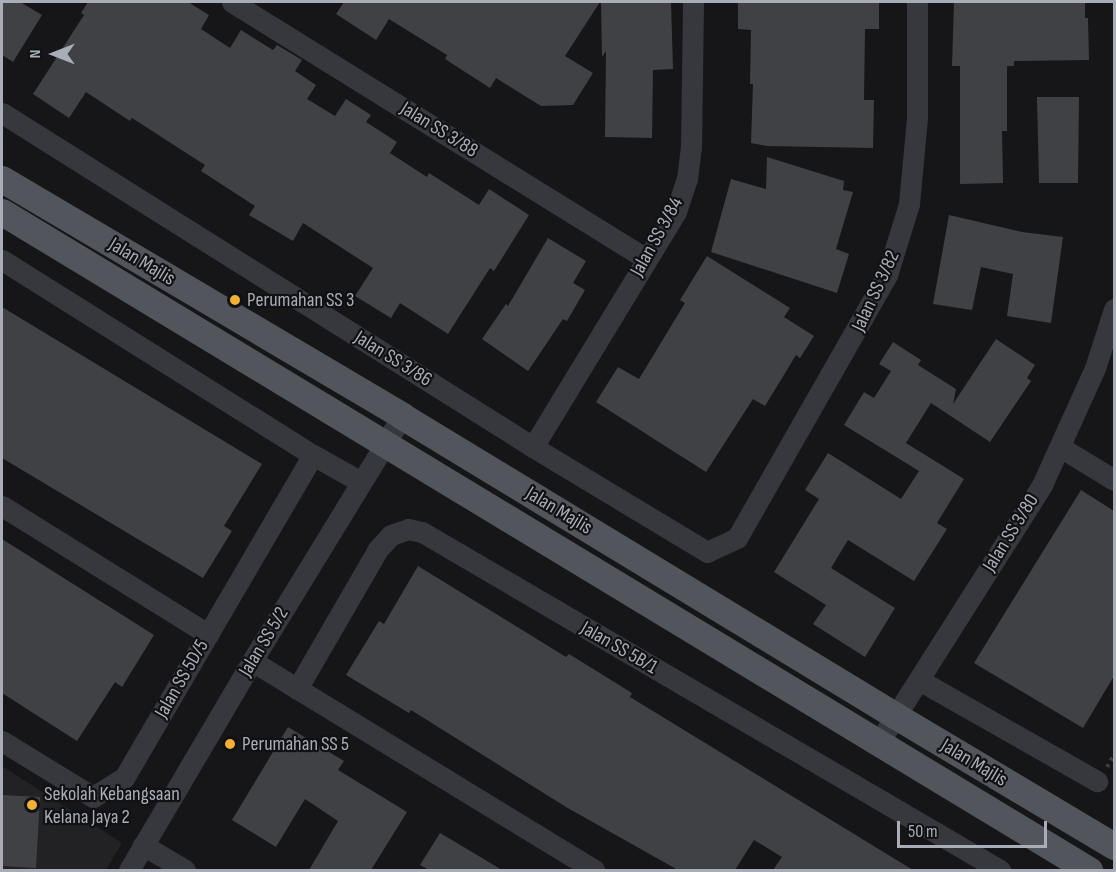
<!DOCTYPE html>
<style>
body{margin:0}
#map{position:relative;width:1116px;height:872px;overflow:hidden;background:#161618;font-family:"Sofia Sans Condensed",sans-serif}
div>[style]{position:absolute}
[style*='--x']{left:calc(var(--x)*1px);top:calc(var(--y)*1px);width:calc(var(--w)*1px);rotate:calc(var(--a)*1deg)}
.built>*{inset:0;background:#222225}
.building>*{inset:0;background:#404145}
.path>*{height:4px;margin-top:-2px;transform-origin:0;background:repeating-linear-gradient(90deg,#3d3f44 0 3px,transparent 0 7.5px)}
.minor>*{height:21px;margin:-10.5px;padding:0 10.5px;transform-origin:10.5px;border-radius:10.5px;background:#37383d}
.major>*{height:27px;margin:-13.5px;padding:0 13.5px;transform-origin:13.5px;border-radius:13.5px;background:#53555c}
.dots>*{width:16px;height:16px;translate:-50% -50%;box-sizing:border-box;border:3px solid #111113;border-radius:50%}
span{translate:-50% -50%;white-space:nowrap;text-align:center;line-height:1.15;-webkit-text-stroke:4.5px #111113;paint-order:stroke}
.street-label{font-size:20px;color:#a8adb8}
.poi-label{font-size:20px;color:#a8adb8}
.left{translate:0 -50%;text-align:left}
.frame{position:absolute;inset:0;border:3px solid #a8adb8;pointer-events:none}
.north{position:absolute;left:24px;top:24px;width:60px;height:60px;-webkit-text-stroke:4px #111113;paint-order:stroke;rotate:270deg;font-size:16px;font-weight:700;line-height:24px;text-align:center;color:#a8adb8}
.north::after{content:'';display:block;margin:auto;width:21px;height:27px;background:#a8adb8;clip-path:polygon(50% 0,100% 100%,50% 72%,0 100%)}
.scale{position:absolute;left:897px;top:821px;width:150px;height:27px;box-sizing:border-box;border:3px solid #a8adb8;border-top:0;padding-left:8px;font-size:18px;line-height:21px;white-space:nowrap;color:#a8adb8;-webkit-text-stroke:4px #111113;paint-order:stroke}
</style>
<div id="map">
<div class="built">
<div style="clip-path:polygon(2px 766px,122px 843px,106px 870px,2px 870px)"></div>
</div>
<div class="building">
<div style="clip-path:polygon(2px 2px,20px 2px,42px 15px,13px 62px,2px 55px)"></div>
<div style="clip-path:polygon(88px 2px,188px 2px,209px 15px,201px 29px,230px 48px,241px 30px,273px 50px,277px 45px,302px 60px,295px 71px,316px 85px,307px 99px,335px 116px,346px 99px,371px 115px,366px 122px,397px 142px,390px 153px,427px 177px,429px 173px,479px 205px,489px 189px,529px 215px,494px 271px,490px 268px,448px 334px,400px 303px,391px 318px,355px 296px,373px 268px,303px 223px,293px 241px,249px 215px,255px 206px,201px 171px,205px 165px,132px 118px,130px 121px,86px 92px,69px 118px,33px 94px,84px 15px,81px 13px)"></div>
<div style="clip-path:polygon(344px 2px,600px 2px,565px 56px,593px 73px,573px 105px,541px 106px,496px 78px,490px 88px,445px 59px,447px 55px,389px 19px,376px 40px,336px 14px)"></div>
<div style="clip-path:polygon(601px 2px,671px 2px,673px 69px,653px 70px,652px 138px,605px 137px,606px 51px,602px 57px)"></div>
<div style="clip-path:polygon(738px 2px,879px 2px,879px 29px,865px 29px,864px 100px,874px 100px,873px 148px,767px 146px,751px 143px,753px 84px,750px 84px,751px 30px,738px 29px)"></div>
<div style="clip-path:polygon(954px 2px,1085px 2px,1085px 18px,1088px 18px,1089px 60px,1014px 61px,1014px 66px,1007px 66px,1007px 131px,1002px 131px,1003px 183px,960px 184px,960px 66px,952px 66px)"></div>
<div style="clip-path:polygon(1037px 97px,1079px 97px,1078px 183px,1039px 183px)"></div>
<div style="clip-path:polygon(767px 157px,844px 181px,843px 190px,853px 192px,836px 249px,849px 254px,837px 293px,711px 252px,731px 179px,766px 189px)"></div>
<div style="clip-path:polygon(949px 215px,1022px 232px,1063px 237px,1051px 323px,1007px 316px,1013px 274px,981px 267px,972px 310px,933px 304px)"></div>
<div style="clip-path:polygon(548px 238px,586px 261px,573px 283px,585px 290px,567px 321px,563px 319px,528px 371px,482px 339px,506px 304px,508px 306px)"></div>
<div style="clip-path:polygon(707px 256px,790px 308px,784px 317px,814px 336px,800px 358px,796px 355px,765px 406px,753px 399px,706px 472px,596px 402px,618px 367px,639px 379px,685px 303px,680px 300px)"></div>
<div style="clip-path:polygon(2px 307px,262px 464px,224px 526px,232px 531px,203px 578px,2px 458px)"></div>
<div style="clip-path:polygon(996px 339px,1035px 365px,1027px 378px,1031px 381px,990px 442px,931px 403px,906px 443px,964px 479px,937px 523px,947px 529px,914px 581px,848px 540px,831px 568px,895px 608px,865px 657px,813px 624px,826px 605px,774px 572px,819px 499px,805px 490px,828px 453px,901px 499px,919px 471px,844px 425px,864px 392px,874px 398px,891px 371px,879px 364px,893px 342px,921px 360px,918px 365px,956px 389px,953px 404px)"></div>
<div style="clip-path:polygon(1081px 490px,1114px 511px,1114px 676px,1083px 728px,974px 663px)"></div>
<div style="clip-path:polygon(2px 539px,154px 635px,122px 687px,115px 682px,77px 741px,2px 693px)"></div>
<div style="clip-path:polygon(418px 566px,566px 657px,569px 654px,632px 693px,630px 697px,913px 870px,773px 870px,782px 857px,754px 840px,735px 870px,678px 870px,566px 807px,411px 710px,409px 713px,346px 675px,379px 621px,384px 624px)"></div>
<div style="clip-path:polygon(288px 727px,344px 761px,338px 770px,407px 812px,371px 870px,309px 870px,338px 821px,305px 799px,276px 847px,232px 820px)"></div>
<div style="clip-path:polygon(2px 795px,40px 797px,36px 868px,2px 866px)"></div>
<div style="clip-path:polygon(440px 833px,462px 846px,502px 870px,429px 870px,420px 865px)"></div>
</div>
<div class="path">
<div style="--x:1107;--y:767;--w:14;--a:-60"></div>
</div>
<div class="minor">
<div style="--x:232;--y:2;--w:488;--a:31.8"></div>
<div style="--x:2;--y:113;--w:627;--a:32.17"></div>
<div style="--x:533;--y:447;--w:203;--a:31.1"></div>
<div style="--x:707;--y:552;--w:33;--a:-25"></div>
<div style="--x:737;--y:538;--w:303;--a:-60.3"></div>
<div style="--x:887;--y:275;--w:74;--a:-72.8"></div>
<div style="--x:909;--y:204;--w:86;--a:-84.7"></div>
<div style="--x:917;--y:118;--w:116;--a:-90"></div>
<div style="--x:2;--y:260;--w:367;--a:32.1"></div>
<div style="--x:313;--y:455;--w:55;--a:29.4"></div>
<div style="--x:533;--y:447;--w:275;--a:-58.7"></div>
<div style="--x:676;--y:212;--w:35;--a:-72"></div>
<div style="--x:687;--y:179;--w:31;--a:-83"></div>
<div style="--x:691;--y:148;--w:146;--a:-89.2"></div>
<div style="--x:1060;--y:447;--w:63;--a:31.4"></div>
<div style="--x:2;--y:506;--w:243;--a:31.9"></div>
<div style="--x:252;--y:661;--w:401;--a:31.4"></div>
<div style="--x:919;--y:680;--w:205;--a:29.6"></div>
<div style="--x:297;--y:689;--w:162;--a:-59.9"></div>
<div style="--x:378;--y:549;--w:19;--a:-47"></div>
<div style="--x:391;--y:535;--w:18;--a:-19"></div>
<div style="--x:408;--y:529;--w:14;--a:12"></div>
<div style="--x:422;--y:532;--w:670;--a:30.32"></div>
<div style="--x:2;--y:741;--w:107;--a:31.6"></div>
<div style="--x:93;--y:797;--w:36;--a:-32"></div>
<div style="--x:124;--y:778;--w:374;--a:-59.7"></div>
<div style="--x:879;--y:742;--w:304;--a:-57.6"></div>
<div style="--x:1042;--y:485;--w:128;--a:-65.6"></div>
<div style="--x:1095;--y:368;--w:62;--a:-72.1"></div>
<div style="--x:143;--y:845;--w:49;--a:30.8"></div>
<div style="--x:129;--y:870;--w:243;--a:-59.5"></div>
<div style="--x:252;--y:661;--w:287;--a:-58.5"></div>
</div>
<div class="major">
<div style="--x:2;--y:179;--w:465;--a:30.6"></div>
<div style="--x:402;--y:416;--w:578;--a:31.27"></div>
<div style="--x:896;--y:716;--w:254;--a:30.8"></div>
<div style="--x:2;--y:212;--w:1271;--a:31.19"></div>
</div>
<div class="dots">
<div style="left:235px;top:300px;background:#f2b134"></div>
<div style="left:230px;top:744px;background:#f2b134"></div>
<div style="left:32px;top:805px;background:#f2b134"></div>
</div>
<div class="street-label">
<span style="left:439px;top:130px;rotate:32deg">Jalan SS 3/88</span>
<span style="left:657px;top:237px;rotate:-61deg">Jalan SS 3/84</span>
<span style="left:142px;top:262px;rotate:31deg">Jalan Majlis</span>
<span style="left:876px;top:291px;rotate:-65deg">Jalan SS 3/82</span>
<span style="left:393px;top:359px;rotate:32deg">Jalan SS 3/86</span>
<span style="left:559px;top:511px;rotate:31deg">Jalan Majlis</span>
<span style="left:1011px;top:533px;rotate:-58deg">Jalan SS 3/80</span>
<span style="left:264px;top:642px;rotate:-59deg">Jalan SS 5/2</span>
<span style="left:619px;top:648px;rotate:30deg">Jalan SS 5B/1</span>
<span style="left:182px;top:679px;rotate:-60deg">Jalan SS 5D/5</span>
<span style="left:974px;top:763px;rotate:31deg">Jalan Majlis</span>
</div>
<div class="poi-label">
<span class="left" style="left:247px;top:300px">Perumahan SS 3</span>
<span class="left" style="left:242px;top:744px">Perumahan SS 5</span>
<span class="left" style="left:44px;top:806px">Sekolah Kebangsaan<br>Kelana Jaya 2</span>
</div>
<div class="frame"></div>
<div class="north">N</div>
<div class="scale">50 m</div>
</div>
